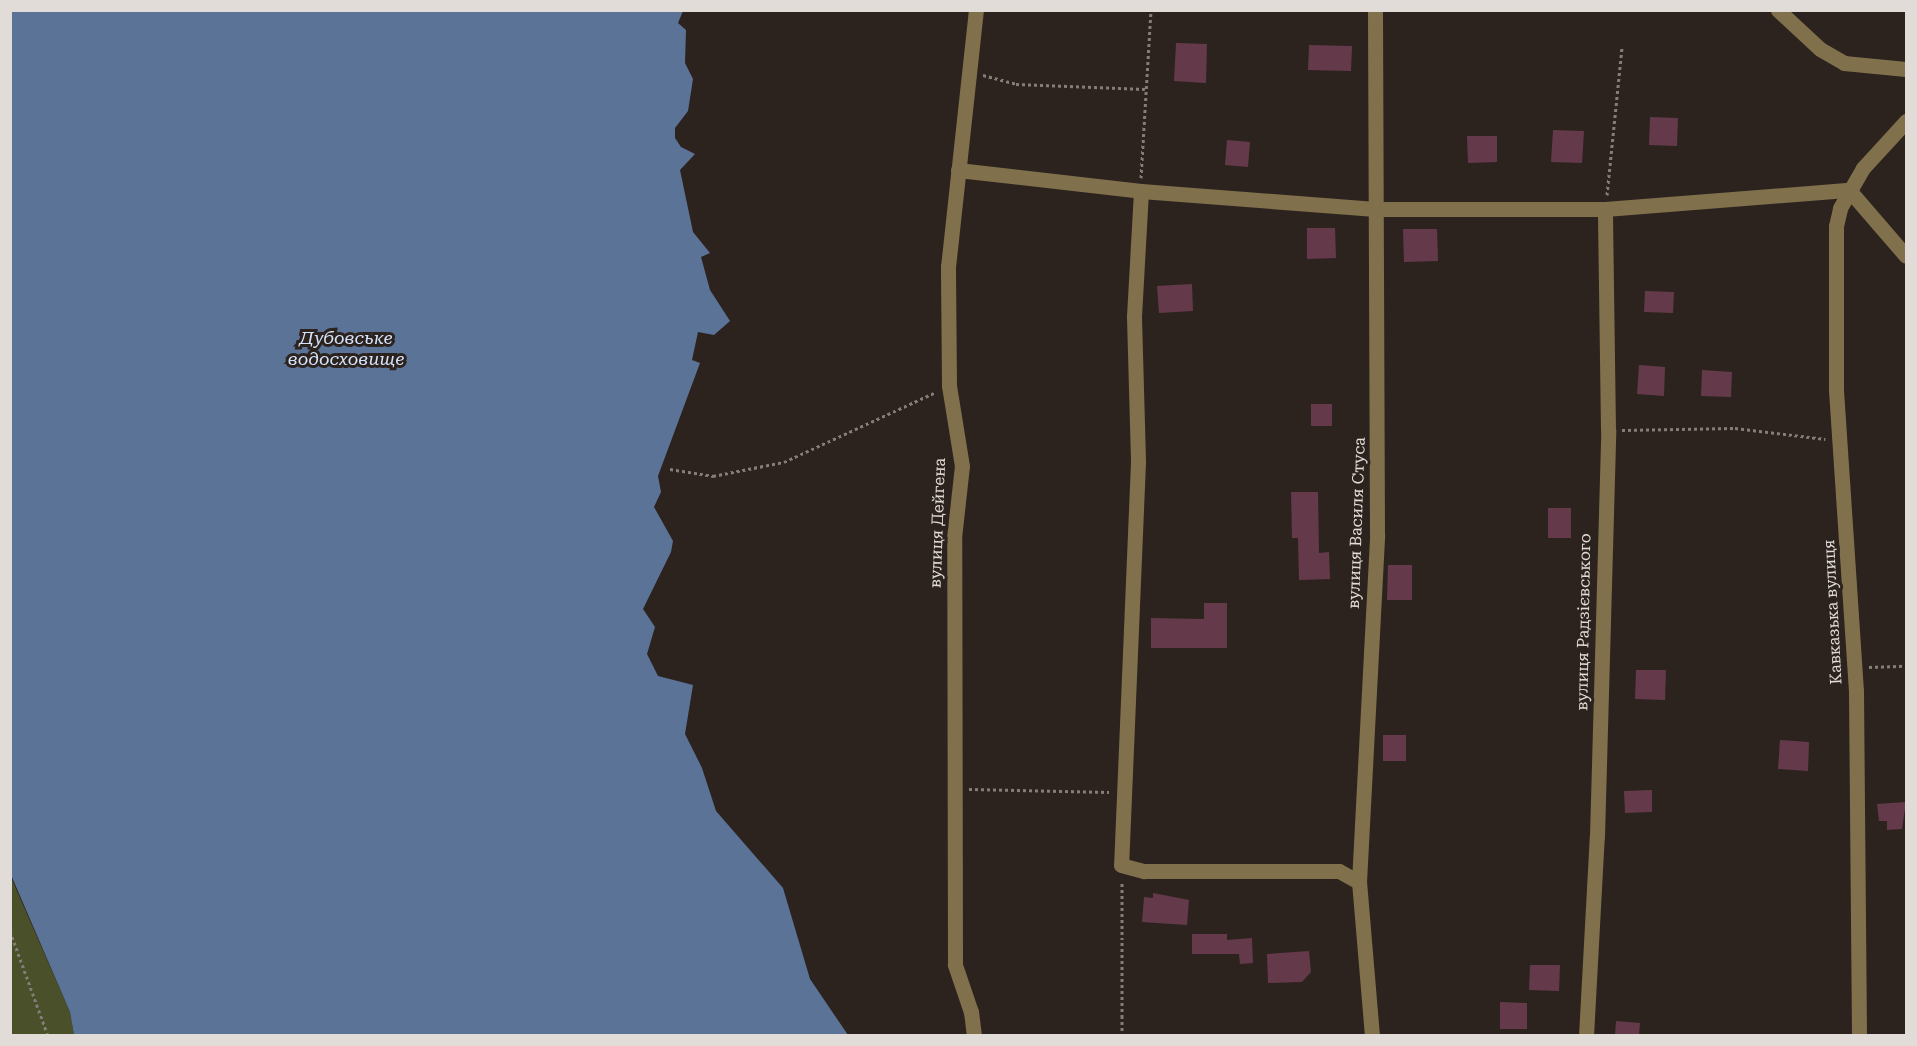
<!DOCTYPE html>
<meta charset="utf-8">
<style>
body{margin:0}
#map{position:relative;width:1917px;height:1046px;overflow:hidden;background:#2c231e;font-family:"Roboto Serif",serif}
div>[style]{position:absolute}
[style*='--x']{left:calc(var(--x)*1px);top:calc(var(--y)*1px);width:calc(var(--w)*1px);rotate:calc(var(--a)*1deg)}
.green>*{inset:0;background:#4a5029}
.water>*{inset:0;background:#5c7398}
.building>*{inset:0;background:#643a4b}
.path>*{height:3px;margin-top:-1.5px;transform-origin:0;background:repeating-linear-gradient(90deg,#847d78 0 3px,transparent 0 6px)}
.minor>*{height:15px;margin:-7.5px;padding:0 7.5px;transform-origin:7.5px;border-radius:7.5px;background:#80714c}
span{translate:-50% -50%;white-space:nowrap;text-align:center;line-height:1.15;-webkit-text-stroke:6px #2c231e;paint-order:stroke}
.street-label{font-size:16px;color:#e2dcd8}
.water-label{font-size:18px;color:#d5e4fc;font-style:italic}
.frame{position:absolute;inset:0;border:12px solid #e2dcd8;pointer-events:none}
</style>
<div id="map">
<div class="green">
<div style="clip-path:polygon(10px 875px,70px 1012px,74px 1035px,11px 1035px)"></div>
</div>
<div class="water">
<div style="clip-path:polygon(10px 11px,683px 11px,678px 23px,686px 30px,685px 63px,693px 79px,688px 111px,675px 128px,675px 138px,681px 147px,695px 154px,680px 170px,693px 232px,710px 253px,701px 257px,710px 290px,730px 321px,714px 335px,698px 332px,692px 360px,700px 363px,658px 476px,661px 492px,654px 507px,673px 541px,671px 552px,643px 609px,655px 627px,647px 654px,658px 676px,693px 685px,685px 734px,702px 768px,716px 811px,783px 888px,810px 979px,848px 1035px,74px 1035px,70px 1012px,11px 875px)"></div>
</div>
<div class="building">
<div style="clip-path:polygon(1176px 43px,1207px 44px,1206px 83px,1174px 81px)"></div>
<div style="clip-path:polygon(1309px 45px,1352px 46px,1351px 71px,1308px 70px)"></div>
<div style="clip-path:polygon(1650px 117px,1678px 118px,1677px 146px,1649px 145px)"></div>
<div style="clip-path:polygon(1553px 130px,1584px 131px,1582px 163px,1551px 162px)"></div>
<div style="clip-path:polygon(1467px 136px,1497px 136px,1497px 162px,1468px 163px)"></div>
<div style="clip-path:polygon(1227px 140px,1250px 142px,1248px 167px,1225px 165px)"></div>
<div style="clip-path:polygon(1307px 228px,1335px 228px,1336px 258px,1307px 259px)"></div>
<div style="clip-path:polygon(1403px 229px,1437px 229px,1438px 261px,1404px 262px)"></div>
<div style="clip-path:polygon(1192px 284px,1193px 311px,1159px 313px,1157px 286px)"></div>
<div style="clip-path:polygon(1645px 291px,1674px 292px,1673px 313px,1644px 312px)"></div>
<div style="clip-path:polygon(1639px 365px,1665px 367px,1664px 396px,1637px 394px)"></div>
<div style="clip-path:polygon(1702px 370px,1732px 372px,1731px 397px,1701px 396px)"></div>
<div style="clip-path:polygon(1311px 404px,1332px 404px,1332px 426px,1311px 426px)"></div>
<div style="clip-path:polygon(1291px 492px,1318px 492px,1319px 553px,1329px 552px,1330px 579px,1299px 580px,1298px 538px,1292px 538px)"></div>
<div style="clip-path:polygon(1548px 508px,1571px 508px,1571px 538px,1548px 538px)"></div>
<div style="clip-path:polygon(1388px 565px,1412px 565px,1412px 600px,1387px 600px)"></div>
<div style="clip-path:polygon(1204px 603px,1227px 603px,1227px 648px,1151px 648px,1151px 618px,1204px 619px)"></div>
<div style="clip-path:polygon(1636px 670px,1666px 670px,1665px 700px,1635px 699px)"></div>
<div style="clip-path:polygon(1383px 735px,1406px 735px,1406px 761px,1383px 761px)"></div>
<div style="clip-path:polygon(1780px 740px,1809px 742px,1808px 771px,1778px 769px)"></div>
<div style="clip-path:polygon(1652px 790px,1652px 812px,1625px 813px,1624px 791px)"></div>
<div style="clip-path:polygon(1906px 802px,1902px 829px,1887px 830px,1887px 821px,1879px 821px,1877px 804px)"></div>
<div style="clip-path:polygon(1153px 893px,1189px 900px,1187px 925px,1142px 922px,1144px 897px,1153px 898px)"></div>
<div style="clip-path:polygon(1192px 934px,1227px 934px,1227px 940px,1252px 938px,1253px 963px,1240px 964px,1239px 954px,1192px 954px)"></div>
<div style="clip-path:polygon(1309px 951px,1311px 972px,1302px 982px,1268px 983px,1267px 954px)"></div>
<div style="clip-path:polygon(1530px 965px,1560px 965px,1559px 991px,1529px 990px)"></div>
<div style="clip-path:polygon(1500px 1002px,1527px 1003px,1527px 1029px,1500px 1029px)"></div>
<div style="clip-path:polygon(1616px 1021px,1640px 1023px,1639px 1035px,1615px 1035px)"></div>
</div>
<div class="path">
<div style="--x:983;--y:75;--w:34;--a:15"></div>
<div style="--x:1016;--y:84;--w:129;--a:2.2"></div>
<div style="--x:1141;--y:178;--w:168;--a:-86.6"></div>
<div style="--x:1607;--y:195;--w:149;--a:-84.2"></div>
<div style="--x:1622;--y:430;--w:113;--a:-1"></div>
<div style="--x:1735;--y:428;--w:91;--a:7"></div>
<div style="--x:670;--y:469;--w:44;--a:9.2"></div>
<div style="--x:713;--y:476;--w:72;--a:-11.2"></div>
<div style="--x:784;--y:462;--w:167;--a:-24.7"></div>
<div style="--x:1869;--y:667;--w:37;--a:-2"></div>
<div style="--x:969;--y:789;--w:140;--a:1.2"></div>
<div style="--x:10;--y:931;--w:112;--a:70.1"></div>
<div style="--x:1122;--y:1036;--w:155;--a:-90"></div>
</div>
<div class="minor">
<div style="--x:1778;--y:10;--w:57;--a:42.9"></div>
<div style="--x:1820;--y:49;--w:28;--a:30"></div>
<div style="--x:1844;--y:63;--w:62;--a:5.5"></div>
<div style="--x:958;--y:170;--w:184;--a:6.5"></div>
<div style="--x:1141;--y:191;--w:235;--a:4.4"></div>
<div style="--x:1375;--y:209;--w:230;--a:0"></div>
<div style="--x:1605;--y:209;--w:245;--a:-4.5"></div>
<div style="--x:1849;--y:190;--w:87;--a:49.2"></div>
<div style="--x:1141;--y:191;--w:126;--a:93.2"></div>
<div style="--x:1134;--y:317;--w:145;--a:88.4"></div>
<div style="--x:1138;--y:462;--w:403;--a:92.4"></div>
<div style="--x:1121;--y:865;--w:24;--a:15"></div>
<div style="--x:1144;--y:871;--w:195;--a:0"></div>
<div style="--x:1339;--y:871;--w:23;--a:29"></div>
<div style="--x:974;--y:1036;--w:24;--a:-97"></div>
<div style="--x:971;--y:1012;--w:50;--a:-108.8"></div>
<div style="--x:955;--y:965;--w:427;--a:-90.1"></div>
<div style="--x:954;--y:538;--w:72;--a:-83.7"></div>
<div style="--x:962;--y:466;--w:81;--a:-99.2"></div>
<div style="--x:949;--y:386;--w:119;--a:-90.5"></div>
<div style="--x:948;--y:267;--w:259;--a:-83.8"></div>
<div style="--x:1372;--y:1036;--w:155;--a:-94.8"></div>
<div style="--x:1359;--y:882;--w:348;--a:-87"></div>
<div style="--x:1377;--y:534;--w:524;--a:-90.22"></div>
<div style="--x:1586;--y:1036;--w:200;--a:-86.9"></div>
<div style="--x:1597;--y:836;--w:406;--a:-88.4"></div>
<div style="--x:1608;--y:430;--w:221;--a:-90.8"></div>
<div style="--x:1859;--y:1036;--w:345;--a:-90.5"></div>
<div style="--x:1856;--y:691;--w:303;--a:-93.8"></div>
<div style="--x:1836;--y:389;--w:163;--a:-90"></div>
<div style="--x:1836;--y:226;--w:18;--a:-77"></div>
<div style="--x:1840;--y:208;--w:46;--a:-60.1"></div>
<div style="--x:1863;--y:168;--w:64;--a:-47.5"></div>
</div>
<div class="street-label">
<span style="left:938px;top:523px;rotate:-88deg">вулиця Дейгена</span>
<span style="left:1357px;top:523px;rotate:-88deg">вулиця Василя Стуса</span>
<span style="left:1833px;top:612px;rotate:-93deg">Кавказька вулиця</span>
<span style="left:1584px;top:622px;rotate:-89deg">вулиця Радзієвського</span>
</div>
<div class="water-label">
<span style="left:346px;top:349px">Дубовське<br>водосховище</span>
</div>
<div class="frame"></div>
</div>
